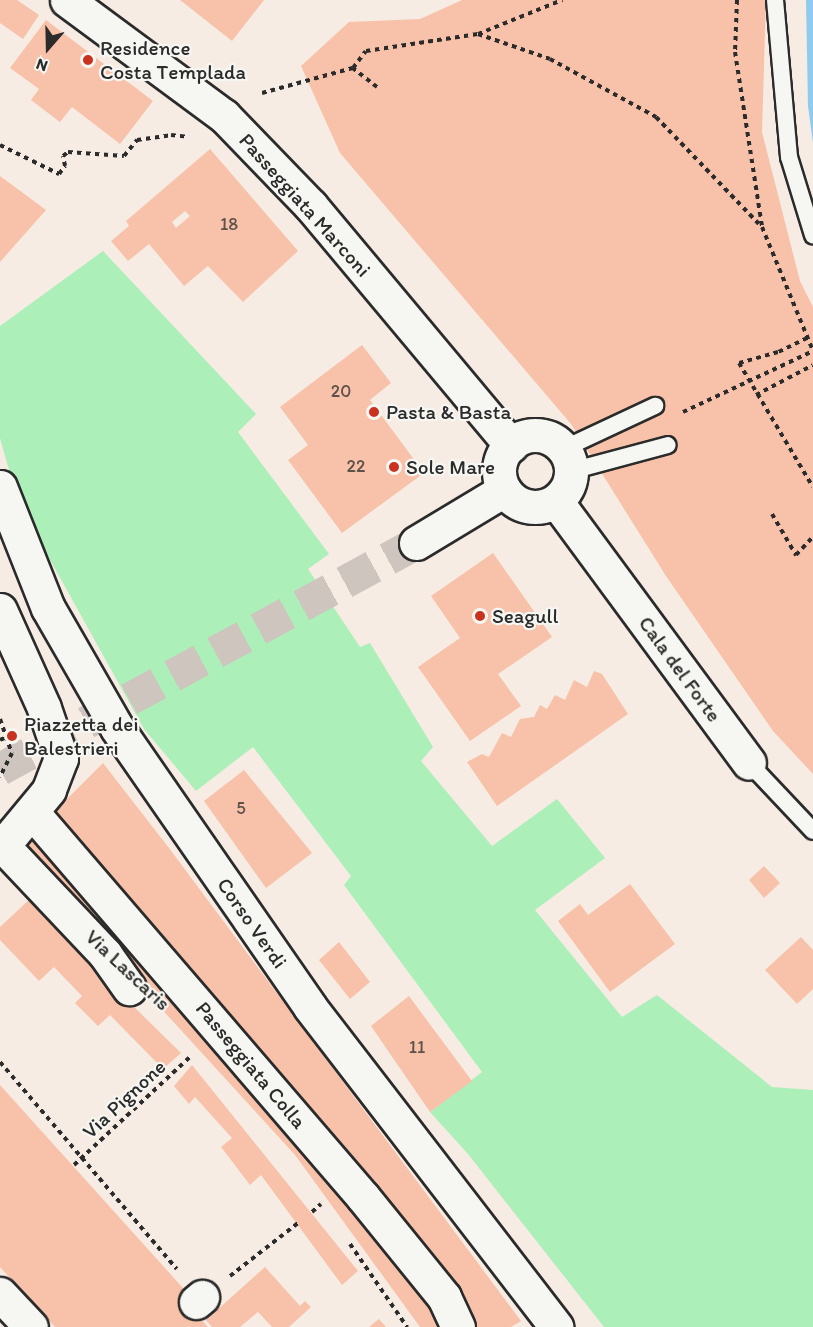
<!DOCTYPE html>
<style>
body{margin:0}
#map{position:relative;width:813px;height:1327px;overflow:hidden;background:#f6ece3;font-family:Itim,sans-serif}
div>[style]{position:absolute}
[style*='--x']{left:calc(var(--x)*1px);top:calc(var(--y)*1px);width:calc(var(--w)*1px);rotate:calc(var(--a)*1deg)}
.green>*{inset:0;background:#acefb9}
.water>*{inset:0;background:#8ecbee}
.building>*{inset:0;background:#f7c2a9}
.street-tunnel>*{height:33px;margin-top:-16.5px;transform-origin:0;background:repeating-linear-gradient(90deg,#cdc5be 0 33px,transparent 0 49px)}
.path>*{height:4px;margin-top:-2px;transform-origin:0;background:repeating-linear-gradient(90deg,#2b2b2b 0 4.5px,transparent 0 9px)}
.roads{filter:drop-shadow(2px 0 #2b2b2b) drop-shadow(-2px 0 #2b2b2b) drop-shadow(0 2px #2b2b2b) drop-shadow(0 -2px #2b2b2b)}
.lane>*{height:16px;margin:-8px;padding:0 8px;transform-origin:8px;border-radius:8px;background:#f6f6f2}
.street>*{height:33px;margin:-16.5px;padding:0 16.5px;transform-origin:16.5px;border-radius:16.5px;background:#f6f6f2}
.street>.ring{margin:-16.5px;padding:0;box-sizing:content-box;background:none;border:33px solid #f6f6f2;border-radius:50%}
.secondary>*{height:33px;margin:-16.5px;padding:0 16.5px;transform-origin:16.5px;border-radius:16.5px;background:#f6f6f2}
.dots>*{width:16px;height:16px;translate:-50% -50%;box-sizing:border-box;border:3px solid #f6f6f2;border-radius:50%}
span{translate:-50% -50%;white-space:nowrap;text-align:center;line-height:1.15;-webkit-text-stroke:4.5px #f6f6f2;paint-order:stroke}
.number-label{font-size:18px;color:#5e514a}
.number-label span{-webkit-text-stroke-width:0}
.poi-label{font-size:21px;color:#2b2b2b}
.left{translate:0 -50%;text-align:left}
.street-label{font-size:21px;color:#2b2b2b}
.north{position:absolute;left:18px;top:18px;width:60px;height:60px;-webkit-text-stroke:4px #f6f6f2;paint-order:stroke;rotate:200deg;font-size:16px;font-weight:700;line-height:24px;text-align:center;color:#2b2b2b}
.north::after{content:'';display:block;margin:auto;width:21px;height:27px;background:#2b2b2b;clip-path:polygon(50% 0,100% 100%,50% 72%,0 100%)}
</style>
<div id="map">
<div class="green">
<div style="clip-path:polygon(103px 251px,256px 414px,238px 432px,329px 554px,308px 569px,360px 647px,370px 643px,433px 747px,421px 761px,492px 846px,557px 799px,605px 858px,535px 910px,622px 1017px,657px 995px,772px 1087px,813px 1090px,813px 1327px,604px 1327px,468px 1154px,430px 1112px,482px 1072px,344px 885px,351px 876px,253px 747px,196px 791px,144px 729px,18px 502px,0 438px,0 326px)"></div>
</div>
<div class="water">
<div style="clip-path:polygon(806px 0,813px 0,813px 143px,808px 106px)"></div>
</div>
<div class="building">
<div style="clip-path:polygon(0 0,17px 0,39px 15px,23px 39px,0 23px)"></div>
<div style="clip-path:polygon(180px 0,264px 0,232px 41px)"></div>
<div style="clip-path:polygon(462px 0,766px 0,762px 132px,800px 281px,813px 307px,813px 774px,773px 731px,666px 576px,571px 424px,340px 153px,301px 66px,349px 22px,420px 19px)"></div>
<div style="clip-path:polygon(46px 20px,153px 101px,120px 144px,72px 107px,60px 122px,31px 100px,39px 89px,10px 68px)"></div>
<div style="clip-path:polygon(evenodd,210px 149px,298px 251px,243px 302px,208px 266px,184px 286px,149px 244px,128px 261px,111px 241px,129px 226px,126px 221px,210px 149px,185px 211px,190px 216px,176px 228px,172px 222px,185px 211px)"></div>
<div style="clip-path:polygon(0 176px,46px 210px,0 262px)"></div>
<div style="clip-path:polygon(362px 345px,391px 383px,370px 400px,424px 473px,342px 533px,288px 460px,308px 445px,280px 407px)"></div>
<div style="clip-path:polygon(493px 553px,552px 637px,498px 674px,521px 706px,470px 741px,418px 667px,460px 638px,431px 596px)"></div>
<div style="clip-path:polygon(594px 671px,602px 674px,628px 714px,497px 806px,467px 762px,482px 754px,489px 757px,502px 733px,511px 737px,520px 719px,534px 717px,540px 705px,547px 709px,555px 695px,565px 700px,574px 680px,587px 687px)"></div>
<div style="clip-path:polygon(103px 763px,169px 848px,521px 1321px,511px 1327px,420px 1327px,295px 1155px,116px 959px,13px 853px)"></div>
<div style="clip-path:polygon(244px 770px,312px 853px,266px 888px,204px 801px)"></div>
<div style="clip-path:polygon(764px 866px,780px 883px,764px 898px,749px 880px)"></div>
<div style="clip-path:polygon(630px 884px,675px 944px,610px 992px,558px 921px,580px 904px,588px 915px)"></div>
<div style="clip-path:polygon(31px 898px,126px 999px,181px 1053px,163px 1069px,110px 1015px,98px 1026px,75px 1003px,82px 996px,54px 967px,39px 981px,0 940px,0 927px)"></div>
<div style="clip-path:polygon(801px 937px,813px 950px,813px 989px,797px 1004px,765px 970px)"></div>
<div style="clip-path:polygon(339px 942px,370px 982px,350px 999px,319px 960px)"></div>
<div style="clip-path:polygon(409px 996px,472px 1081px,430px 1112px,371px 1026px)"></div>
<div style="clip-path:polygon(192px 1065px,358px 1271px,342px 1285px,261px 1175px,250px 1185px,221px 1147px,232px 1138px,195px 1097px,189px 1104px,174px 1086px)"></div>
<div style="clip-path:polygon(0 1085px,201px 1308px,195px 1313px,208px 1327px,55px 1327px,0 1267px)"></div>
<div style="clip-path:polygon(265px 1267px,300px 1306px,305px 1301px,311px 1307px,289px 1327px,272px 1327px,258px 1312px,240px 1327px,212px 1327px,206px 1320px)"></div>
<div style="clip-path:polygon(379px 1319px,386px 1327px,369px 1327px)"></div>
</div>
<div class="street-tunnel">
<div style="--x:0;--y:769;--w:473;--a:-28.5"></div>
</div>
<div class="path">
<div style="--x:737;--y:0;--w:52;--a:92.2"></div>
<div style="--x:735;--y:52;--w:177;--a:81.2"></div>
<div style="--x:762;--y:227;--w:134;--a:67.6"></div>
<div style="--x:478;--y:34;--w:76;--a:19.1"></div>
<div style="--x:550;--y:59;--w:121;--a:28.7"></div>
<div style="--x:656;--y:117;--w:153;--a:46.1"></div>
<div style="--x:377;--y:87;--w:31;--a:-142"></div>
<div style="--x:353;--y:68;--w:21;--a:-53"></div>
<div style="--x:366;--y:51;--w:113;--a:-8.6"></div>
<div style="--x:478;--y:34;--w:91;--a:-22"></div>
<div style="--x:262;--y:93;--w:94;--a:-15.4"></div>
<div style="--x:0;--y:145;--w:66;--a:26.2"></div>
<div style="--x:59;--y:174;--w:10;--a:-53"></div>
<div style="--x:65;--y:166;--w:10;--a:-101"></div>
<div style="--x:63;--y:156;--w:6;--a:-39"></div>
<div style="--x:68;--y:152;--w:56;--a:4.1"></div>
<div style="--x:124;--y:156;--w:21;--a:-51"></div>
<div style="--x:137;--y:140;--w:34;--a:-8"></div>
<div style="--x:171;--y:135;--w:18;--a:6"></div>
<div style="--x:807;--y:338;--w:32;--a:154"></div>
<div style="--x:778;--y:352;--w:41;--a:164.2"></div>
<div style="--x:739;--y:363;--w:144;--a:59.2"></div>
<div style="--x:756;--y:395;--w:64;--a:-27.8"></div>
<div style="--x:683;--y:412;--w:144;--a:-25.1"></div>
<div style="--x:772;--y:514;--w:48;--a:59.7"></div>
<div style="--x:796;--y:555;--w:25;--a:-47"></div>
<div style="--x:0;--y:719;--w:36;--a:71"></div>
<div style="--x:12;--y:753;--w:27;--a:117"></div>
<div style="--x:0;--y:740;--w:8;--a:-23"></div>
<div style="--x:0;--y:1062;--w:272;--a:49.5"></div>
<div style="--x:74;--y:1165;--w:161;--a:-43"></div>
<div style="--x:312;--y:1212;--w:12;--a:-42"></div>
<div style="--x:350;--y:1244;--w:101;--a:55.5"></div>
<div style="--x:230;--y:1276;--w:86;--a:-37.9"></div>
</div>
<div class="roads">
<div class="lane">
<div style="--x:775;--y:0;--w:158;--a:84.9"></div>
<div style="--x:789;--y:157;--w:82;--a:72.9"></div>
<div style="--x:563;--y:449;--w:102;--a:-25.1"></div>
<div style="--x:571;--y:471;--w:100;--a:-15"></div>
<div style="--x:749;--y:763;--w:93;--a:46.7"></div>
</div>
<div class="street">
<div style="--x:67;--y:0;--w:195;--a:36.5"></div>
<div style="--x:224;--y:116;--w:125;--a:46"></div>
<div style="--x:311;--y:206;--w:312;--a:50.1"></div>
<div class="ring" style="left:499px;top:435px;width:39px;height:39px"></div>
<div style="--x:556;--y:501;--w:325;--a:53.6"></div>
<div style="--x:416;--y:543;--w:103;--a:-31.1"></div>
<div style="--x:0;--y:610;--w:107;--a:65.8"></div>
<div style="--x:44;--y:708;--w:53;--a:71.2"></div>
<div style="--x:61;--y:758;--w:34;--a:111"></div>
<div style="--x:49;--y:790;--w:77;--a:129.7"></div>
<div style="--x:32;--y:812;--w:508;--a:49.31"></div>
<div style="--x:363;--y:1197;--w:129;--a:51"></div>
<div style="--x:444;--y:1297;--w:33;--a:65"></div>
<div style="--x:3;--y:846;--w:149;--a:46.6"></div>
<div style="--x:105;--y:954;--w:42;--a:54.8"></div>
<div style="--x:0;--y:1294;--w:45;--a:46.8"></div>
<div style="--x:196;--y:1302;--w:8;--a:-40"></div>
</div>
<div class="secondary">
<div style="--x:0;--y:487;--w:130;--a:68.4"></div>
<div style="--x:48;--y:608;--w:138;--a:60.1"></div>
<div style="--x:117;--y:728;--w:339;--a:55.3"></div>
<div style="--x:310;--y:1007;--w:404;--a:52.4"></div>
</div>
</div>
<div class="dots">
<div style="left:88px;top:60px;background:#c8321e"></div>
<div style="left:374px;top:412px;background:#c8321e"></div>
<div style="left:394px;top:467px;background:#c8321e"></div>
<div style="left:480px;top:616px;background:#c8321e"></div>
<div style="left:12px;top:736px;background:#c8321e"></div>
</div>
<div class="number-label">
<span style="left:229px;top:224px">18</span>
<span style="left:341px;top:391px">20</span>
<span style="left:356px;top:466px">22</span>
<span style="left:241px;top:808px">5</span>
<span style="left:417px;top:1047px">11</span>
</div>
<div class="poi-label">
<span class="left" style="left:100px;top:60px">Residence<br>Costa Templada</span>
<span class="left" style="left:386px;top:412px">Pasta &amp; Basta</span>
<span class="left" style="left:406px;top:467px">Sole Mare</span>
<span class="left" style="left:492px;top:616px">Seagull</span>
<span class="left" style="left:24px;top:736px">Piazzetta dei<br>Balestrieri</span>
</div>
<div class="street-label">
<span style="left:305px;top:205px;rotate:48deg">Passeggiata Marconi</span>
<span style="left:680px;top:669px;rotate:54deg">Cala del Forte</span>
<span style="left:252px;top:923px;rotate:55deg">Corso Verdi</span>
<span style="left:128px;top:970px;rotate:43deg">Via Lascaris</span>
<span style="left:251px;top:1065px;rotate:50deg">Passeggiata Colla</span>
<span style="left:124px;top:1099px;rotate:-43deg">Via Pignone</span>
</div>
<div class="north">N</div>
</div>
